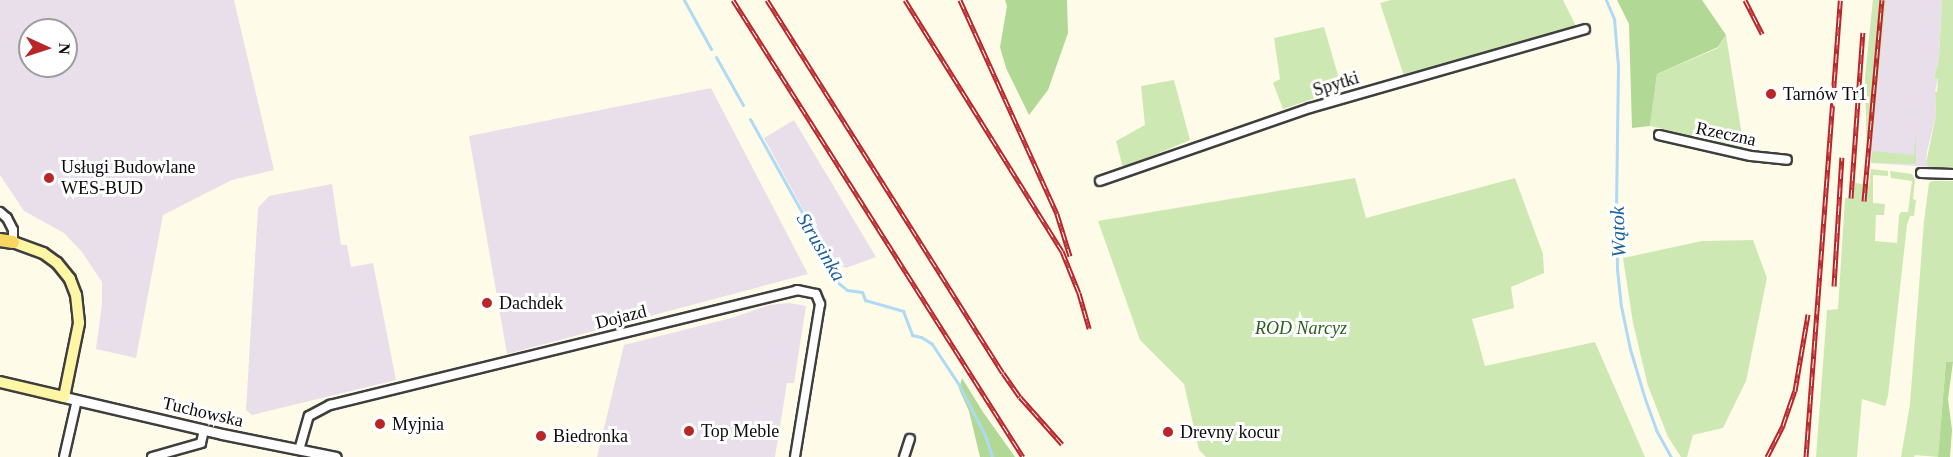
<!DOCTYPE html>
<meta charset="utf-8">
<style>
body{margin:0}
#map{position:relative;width:1953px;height:457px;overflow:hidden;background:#fffbe9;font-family:Georgia,serif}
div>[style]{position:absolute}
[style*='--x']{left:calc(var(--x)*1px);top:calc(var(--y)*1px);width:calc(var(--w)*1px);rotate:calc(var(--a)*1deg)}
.industrial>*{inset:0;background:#e9dfea}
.green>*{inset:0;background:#cee8b4}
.forest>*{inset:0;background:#b1d894}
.stream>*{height:3px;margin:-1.5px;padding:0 1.5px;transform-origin:1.5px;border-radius:1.5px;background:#afdaf5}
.roads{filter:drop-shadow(2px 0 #3e3e3e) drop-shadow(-2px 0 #3e3e3e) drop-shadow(0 2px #3e3e3e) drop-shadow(0 -2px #3e3e3e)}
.minor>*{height:8px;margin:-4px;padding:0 4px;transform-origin:4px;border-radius:4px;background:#fff}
.tertiary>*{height:9px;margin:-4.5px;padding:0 4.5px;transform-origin:4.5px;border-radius:4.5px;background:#fff}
.secondary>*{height:10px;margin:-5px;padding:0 5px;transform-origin:5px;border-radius:5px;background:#fef6a5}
.primary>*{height:12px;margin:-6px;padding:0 6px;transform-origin:6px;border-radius:6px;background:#f7d561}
.rail>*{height:5px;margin-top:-2.5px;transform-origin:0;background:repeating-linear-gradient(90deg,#fff 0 9px,#b8262a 0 18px);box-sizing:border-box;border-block:2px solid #b8262a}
.dots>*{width:16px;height:16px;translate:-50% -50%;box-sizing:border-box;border:3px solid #fff;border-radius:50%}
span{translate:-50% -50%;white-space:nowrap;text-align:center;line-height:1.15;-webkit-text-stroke:6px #fff;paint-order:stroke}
.street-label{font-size:18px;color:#0b0b0b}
.poi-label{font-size:18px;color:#0b0b0b}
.left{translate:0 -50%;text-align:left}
.park-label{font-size:18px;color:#2a611d;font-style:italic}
.water-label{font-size:20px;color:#175e9a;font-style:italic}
.north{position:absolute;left:18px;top:18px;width:60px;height:60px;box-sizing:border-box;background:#fff;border:2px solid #9d9d9d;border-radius:50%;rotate:93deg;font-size:16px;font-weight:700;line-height:24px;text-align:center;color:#0b0b0b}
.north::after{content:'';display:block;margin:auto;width:21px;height:27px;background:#b8262a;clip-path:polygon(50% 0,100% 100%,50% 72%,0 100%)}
</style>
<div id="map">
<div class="industrial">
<div style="clip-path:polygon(evenodd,0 0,234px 0,274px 170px,232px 180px,163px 215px,136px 358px,96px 349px,102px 304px,102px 282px,82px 252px,64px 233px,24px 211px,0 175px,0 0,30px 30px,66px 30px,66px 66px,30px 66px,30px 30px)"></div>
<div style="clip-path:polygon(1873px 0,1942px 0,1939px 58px,1934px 77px,1938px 78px,1935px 92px,1936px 115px,1927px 151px,1926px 163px,1931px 167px,1871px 163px,1872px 151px,1867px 150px,1865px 78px)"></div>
<div style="clip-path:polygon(711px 88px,808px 274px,507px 354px,469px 136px)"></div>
<div style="clip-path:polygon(794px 120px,876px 257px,846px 268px,831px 261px,764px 138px)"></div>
<div style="clip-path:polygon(332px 184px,341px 245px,347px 245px,351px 267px,373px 263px,396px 380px,252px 415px,246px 410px,258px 208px,269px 196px)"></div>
<div style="clip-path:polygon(789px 303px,806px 306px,794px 383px,787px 383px,775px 457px,597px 457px,624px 345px,735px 317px,769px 305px)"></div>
</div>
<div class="green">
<div style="clip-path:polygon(1391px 0,1563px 0,1576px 26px,1404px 76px,1380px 3px)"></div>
<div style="clip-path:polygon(1873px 0,1886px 0,1871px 151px,1867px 150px,1865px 78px)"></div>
<div style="clip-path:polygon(1942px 0,1953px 0,1953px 168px,1929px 167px,1926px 163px,1936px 115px,1935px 92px,1937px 92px,1938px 79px,1934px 78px,1939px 58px)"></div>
<div style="clip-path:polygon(1324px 27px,1342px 89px,1283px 109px,1273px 83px,1280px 79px,1274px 38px)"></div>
<div style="clip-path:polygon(1726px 35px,1744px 148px,1650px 126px,1657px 74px,1718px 48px)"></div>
<div style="clip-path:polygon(1174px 80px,1190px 140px,1123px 168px,1116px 141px,1145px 125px,1141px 86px)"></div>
<div style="clip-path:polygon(1916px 132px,1916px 164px,1871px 163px,1872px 151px,1914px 155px)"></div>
<div style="clip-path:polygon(1871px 169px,1888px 171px,1888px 176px,1873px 175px,1873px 203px,1885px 204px,1884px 215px,1876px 215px,1875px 241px,1897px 243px,1899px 215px,1901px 212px,1908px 212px,1912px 181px,1891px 178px,1890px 171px,1912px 174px,1915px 180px,1913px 199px,1916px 200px,1914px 216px,1910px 216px,1907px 225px,1888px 396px,1885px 406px,1862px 399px,1857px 457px,1816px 457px,1827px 310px,1838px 309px,1845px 198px,1853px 198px,1855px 183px,1869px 185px)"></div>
<div style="clip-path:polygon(1355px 178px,1366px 218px,1515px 178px,1543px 254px,1544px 273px,1511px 287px,1514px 308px,1472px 319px,1485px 366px,1595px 342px,1645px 457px,1206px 457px,1199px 450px,1184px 384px,1140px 340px,1098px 221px)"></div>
<div style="clip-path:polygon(1932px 181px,1953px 181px,1953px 362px,1946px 362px,1938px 457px,1915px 455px,1914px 457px,1901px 457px,1910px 404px,1924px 221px,1929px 183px)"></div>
<div style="clip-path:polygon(1753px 240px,1767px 278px,1746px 381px,1723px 428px,1693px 435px,1687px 457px,1681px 457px,1668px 437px,1648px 386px,1633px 323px,1623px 258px,1702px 241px)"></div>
</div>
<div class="forest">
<div style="clip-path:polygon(1005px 0,1067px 0,1068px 33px,1048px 90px,1029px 115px,1006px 68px,1000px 47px,1007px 6px)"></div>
<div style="clip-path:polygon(1617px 0,1702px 0,1726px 35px,1718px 47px,1657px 74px,1650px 126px,1632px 128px,1629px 24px)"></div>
<div style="clip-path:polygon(1946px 362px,1953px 362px,1948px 399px,1952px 430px,1950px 457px,1938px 457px)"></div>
<div style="clip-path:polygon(962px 378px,983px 412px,1015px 457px,980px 457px,969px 411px,959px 389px)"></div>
</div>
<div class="stream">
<div style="--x:684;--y:0;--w:56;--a:61.1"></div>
<div style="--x:1606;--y:0;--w:21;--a:67"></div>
<div style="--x:1614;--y:19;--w:47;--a:85.1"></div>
<div style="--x:1618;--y:66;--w:149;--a:90.8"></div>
<div style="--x:1616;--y:215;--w:54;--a:88.9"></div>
<div style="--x:1617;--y:269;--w:37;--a:84"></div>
<div style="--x:1621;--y:306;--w:44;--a:78.2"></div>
<div style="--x:1630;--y:349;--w:52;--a:73.3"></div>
<div style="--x:1645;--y:399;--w:33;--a:70"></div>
<div style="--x:1656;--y:430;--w:31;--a:61"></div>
<div style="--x:716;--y:57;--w:55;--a:60.6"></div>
<div style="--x:750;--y:119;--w:132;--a:60.9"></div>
<div style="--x:814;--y:234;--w:52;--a:64.9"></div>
<div style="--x:836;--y:281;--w:14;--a:39"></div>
<div style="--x:847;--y:290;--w:15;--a:8"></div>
<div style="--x:862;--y:292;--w:9;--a:69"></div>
<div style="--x:865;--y:300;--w:40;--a:16"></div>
<div style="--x:903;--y:311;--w:26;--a:69"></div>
<div style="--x:912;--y:335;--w:9;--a:13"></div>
<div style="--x:921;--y:337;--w:13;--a:32"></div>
<div style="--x:932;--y:344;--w:49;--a:56.6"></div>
<div style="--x:959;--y:385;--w:56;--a:62.5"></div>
<div style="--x:985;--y:435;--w:23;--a:72"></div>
</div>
<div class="roads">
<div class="minor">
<div style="--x:1659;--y:135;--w:94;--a:12.9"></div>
<div style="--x:1751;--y:156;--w:36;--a:6"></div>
<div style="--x:1921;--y:173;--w:32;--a:2"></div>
<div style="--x:1100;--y:181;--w:222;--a:-19.2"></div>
<div style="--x:1310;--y:108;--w:286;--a:-16"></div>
<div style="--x:0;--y:212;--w:9;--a:41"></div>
<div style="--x:7;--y:218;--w:13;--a:63"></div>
<div style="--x:13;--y:230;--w:12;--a:90"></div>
<div style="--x:299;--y:450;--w:35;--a:-74"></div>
<div style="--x:309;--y:416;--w:24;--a:-28"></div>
<div style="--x:330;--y:405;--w:481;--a:-13.8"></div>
<div style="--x:797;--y:290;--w:19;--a:12"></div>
<div style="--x:816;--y:294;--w:11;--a:68"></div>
<div style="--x:820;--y:304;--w:155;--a:99.3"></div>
<div style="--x:64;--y:457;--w:58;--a:-77.2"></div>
<div style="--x:152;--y:457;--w:51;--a:-15.9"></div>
<div style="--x:201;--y:443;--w:13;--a:-77"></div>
<div style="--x:904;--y:457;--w:19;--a:-72"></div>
</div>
<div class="tertiary">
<div style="--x:64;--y:397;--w:162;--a:13.2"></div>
<div style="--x:222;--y:434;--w:116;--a:11.4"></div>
</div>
<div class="secondary">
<div style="--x:0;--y:382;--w:66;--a:13.2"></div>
<div style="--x:64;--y:397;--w:76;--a:-78.5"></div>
<div style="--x:79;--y:323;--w:28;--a:-96"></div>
<div style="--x:76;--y:295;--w:17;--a:-111"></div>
<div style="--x:70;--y:279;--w:21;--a:-129"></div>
<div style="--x:57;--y:263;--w:17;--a:-144"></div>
<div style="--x:43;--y:253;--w:32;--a:-160"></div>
</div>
<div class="primary">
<div style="--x:0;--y:240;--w:13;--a:9"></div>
</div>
</div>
<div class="rail">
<div style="--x:733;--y:0;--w:541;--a:57.6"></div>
<div style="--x:767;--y:0;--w:441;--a:57.7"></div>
<div style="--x:1003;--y:373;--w:29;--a:55"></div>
<div style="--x:1020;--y:397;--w:63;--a:48.2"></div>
<div style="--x:905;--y:0;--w:296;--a:58"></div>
<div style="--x:1062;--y:251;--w:45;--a:68"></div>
<div style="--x:1079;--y:293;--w:37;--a:74"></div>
<div style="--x:960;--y:0;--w:235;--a:65.6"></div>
<div style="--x:1057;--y:214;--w:44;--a:72.8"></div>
<div style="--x:1745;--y:0;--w:38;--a:63"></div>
<div style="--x:1851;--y:198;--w:166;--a:-85.9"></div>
<div style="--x:1864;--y:201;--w:202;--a:-84.9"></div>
<div style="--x:1834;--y:286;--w:129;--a:-86.5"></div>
<div style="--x:1767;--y:457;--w:36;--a:-63"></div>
<div style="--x:1783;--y:425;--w:36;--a:-71"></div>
<div style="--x:1795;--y:391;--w:78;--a:-80.4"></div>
<div style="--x:1806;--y:457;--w:458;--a:-85.7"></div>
</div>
<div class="dots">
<div style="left:1771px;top:94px;background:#b8262a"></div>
<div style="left:49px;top:178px;background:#b8262a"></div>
<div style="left:487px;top:303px;background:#b8262a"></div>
<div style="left:380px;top:424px;background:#b8262a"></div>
<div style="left:689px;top:431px;background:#b8262a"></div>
<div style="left:1168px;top:432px;background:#b8262a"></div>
<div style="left:541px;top:436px;background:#b8262a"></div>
</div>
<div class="street-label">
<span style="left:1336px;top:84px;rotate:-17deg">Spytki</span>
<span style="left:1726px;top:134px;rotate:12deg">Rzeczna</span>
<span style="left:621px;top:317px;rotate:-14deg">Dojazd</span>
<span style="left:203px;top:412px;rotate:13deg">Tuchowska</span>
</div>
<div class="poi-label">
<span class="left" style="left:1783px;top:94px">Tarnów Tr1</span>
<span class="left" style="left:61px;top:178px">Usługi Budowlane<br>WES-BUD</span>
<span class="left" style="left:499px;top:303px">Dachdek</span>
<span class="left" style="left:392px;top:424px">Myjnia</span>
<span class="left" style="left:701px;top:431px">Top Meble</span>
<span class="left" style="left:1180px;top:432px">Drevny kocur</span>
<span class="left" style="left:553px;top:436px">Biedronka</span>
</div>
<div class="park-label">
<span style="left:1301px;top:328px">ROD Narcyz</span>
</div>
<div class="water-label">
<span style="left:1618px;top:232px;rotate:-92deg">Wątok</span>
<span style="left:821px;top:247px;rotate:59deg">Strusinka</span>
</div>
<div class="north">N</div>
</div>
